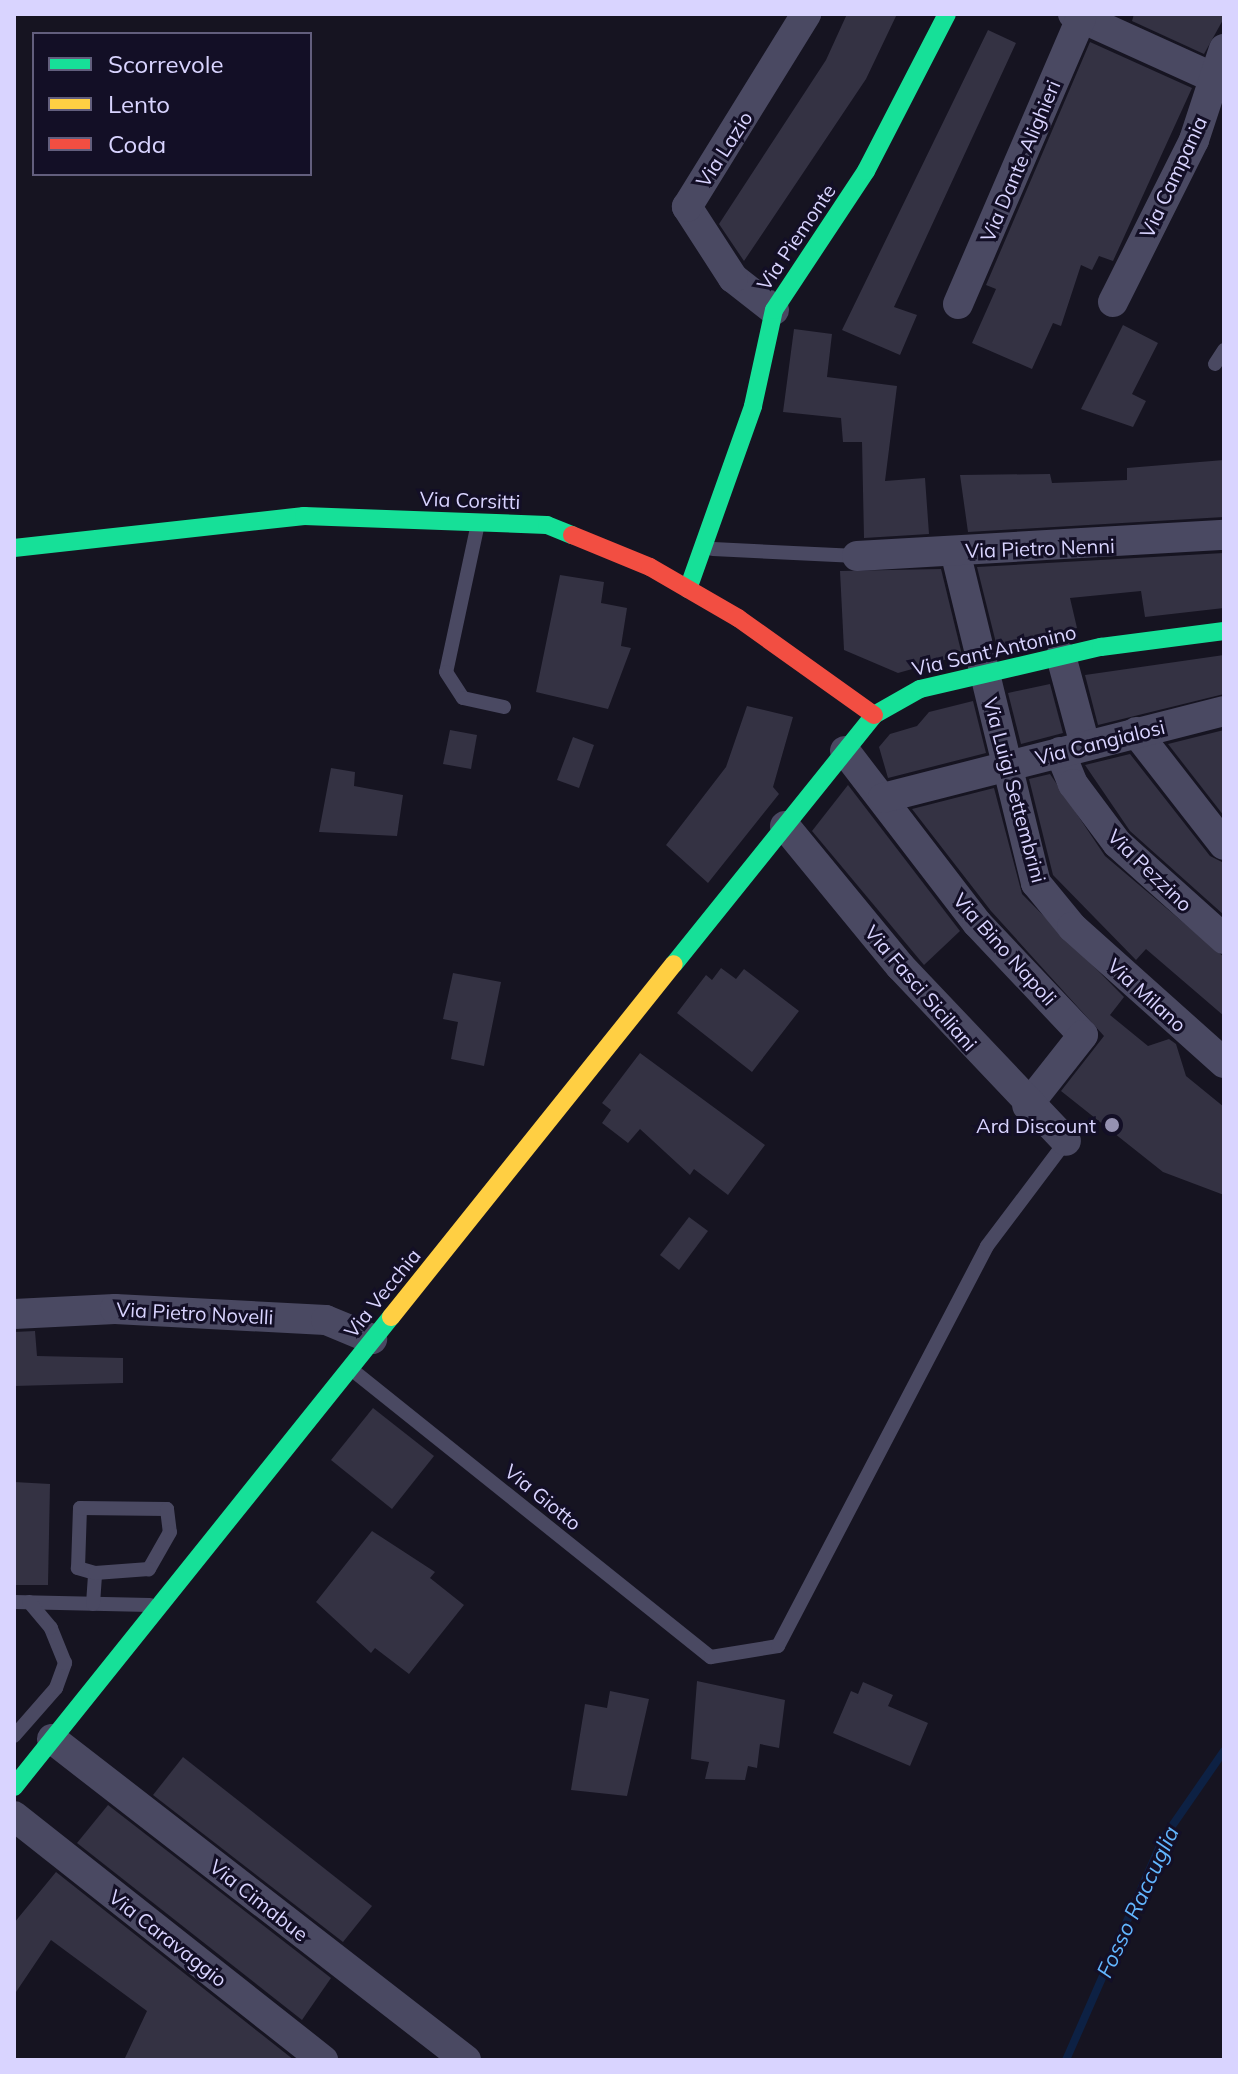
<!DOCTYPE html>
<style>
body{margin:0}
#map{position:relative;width:1238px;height:2074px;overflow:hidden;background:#161421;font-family:Mulish,sans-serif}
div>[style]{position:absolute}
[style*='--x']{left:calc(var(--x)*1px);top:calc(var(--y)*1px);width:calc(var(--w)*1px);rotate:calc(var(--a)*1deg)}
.stream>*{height:8px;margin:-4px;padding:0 4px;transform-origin:4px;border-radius:4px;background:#0d2144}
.building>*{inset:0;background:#343243}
.lane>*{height:14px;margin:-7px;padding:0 7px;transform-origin:7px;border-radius:7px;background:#4a4962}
.street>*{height:30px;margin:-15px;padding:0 15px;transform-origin:15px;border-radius:15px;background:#4a4962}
.fast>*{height:18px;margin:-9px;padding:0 9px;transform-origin:9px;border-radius:9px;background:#16e098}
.slow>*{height:18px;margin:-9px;padding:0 9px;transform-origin:9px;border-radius:9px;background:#ffcf43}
.jam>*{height:18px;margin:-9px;padding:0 9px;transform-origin:9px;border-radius:9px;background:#f24e42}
.dots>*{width:22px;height:22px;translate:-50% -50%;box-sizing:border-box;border:4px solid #130f26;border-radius:50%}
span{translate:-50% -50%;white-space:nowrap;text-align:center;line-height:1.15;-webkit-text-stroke:6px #130f26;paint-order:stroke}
.street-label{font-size:20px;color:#d9d4ff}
.poi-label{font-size:20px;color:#d9d4ff}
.right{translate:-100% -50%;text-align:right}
.water-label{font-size:22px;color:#62b6ff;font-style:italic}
.frame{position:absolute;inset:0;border:16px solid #d9d4ff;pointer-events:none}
.legend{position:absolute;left:32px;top:32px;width:280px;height:144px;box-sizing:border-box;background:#130f26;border:2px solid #625e7d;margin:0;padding:10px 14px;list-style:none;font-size:24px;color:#d9d4ff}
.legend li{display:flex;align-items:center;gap:16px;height:40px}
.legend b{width:40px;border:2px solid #625e7d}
</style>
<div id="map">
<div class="stream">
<div style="--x:1066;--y:2060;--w:241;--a:-66.3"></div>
<div style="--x:1163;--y:1839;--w:107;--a:-55.3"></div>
</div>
<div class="building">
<div style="clip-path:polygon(847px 14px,897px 14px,866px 79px,744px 261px,719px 224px,826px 60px)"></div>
<div style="clip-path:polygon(1134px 14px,1224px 14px,1224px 18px,1204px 54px,1132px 21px)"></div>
<div style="clip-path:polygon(988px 30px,1016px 43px,894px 307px,917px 315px,900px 355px,842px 330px)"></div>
<div style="clip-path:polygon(1090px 42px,1192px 88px,1113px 261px,1099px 256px,1092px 270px,1081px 265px,1061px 326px,1053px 323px,1032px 369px,972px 343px,996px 289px,986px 285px)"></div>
<div style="clip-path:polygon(1123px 325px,1158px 343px,1132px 394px,1146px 401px,1133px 427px,1081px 409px)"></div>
<div style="clip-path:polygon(794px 329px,832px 334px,827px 377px,897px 386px,885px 481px,925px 478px,929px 534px,864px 538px,862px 442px,843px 442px,841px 418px,783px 412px)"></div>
<div style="clip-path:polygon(1224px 460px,1224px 517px,968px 532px,960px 475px,1050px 474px,1052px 483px,1081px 482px,1127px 480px,1127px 468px)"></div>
<div style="clip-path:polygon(1224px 553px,1224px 608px,1145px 617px,1141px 591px,1070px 598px,1077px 628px,997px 647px,977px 567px)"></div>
<div style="clip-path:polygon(941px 569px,962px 655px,898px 673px,844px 650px,840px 571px)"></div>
<div style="clip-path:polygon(560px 575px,604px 582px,601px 603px,627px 608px,621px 646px,631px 648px,608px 709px,536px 692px)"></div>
<div style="clip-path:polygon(1224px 655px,1224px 694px,1098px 725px,1085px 675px)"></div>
<div style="clip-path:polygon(1050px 684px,1063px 733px,1021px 744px,1008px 693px)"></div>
<div style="clip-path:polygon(973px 701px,986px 753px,888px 778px,879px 747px,890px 734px,917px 726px,929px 712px)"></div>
<div style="clip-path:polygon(747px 706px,793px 717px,773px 787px,779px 794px,708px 883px,666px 845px,726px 767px)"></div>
<div style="clip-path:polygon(450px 730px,477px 735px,471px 769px,443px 764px)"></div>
<div style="clip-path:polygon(1224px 730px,1224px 816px,1168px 744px)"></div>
<div style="clip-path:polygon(573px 737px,594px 745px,579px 788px,557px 780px)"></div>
<div style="clip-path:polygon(1130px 754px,1210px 856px,1224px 863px,1224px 915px,1130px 831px,1085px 765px)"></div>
<div style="clip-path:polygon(331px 768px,355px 772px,354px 786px,403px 795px,397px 836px,319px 832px)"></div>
<div style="clip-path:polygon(1050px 774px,1105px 856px,1224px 957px,1224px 1016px,1146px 949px,1136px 960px,1053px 875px,1029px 779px)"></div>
<div style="clip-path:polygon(848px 785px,960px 931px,924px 965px,812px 831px)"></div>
<div style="clip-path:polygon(994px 788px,1022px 894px,1124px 997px,1110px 1015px,1148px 1046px,1169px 1039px,1176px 1044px,1186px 1076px,1224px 1107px,1224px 1195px,1163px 1172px,1061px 1091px,1104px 1036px,991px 911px,912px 809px)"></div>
<div style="clip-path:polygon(721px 968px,736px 979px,744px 969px,799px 1011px,752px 1072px,677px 1013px,706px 975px,712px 980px)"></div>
<div style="clip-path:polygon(453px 973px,501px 982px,484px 1066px,451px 1059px,458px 1022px,443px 1019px)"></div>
<div style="clip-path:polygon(640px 1053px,765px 1145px,728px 1195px,694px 1169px,690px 1175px,640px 1129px,628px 1143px,602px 1123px,611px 1110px,602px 1103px)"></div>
<div style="clip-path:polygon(689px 1217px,708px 1231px,679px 1270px,660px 1255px)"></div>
<div style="clip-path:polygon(35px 1331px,37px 1356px,123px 1358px,123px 1383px,14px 1386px,14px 1332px)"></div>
<div style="clip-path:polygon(373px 1408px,434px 1456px,392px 1509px,331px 1460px)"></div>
<div style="clip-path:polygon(14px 1482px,50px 1484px,48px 1585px,14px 1585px)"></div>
<div style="clip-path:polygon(372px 1531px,435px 1572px,430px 1578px,464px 1605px,409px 1674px,375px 1648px,371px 1653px,316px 1602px)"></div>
<div style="clip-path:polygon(697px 1681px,785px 1700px,779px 1748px,760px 1744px,757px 1768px,748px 1766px,745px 1780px,705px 1779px,709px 1762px,691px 1759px)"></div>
<div style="clip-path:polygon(863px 1682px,893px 1695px,888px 1706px,928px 1723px,910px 1766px,833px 1733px,851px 1691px,858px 1694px)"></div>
<div style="clip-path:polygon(610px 1691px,649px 1699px,627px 1796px,571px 1790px,585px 1704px,607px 1708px)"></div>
<div style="clip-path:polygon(183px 1757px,372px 1906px,343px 1942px,153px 1795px)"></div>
<div style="clip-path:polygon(108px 1805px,331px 1978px,302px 2020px,77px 1843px)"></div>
<div style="clip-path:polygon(56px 1872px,294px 2060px,124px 2060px,147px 2011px,51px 1940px,14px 1995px,14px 1923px)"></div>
</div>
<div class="lane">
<div style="--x:1215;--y:364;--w:17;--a:-57"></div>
<div style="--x:477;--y:528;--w:147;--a:102.1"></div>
<div style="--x:446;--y:672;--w:31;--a:57"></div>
<div style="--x:463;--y:698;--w:42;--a:12.4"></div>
<div style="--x:713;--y:549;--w:144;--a:2.8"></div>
<div style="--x:351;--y:1369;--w:461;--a:38.7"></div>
<div style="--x:711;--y:1657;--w:68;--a:-9.3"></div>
<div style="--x:778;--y:1646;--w:451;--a:-62.4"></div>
<div style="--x:987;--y:1246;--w:131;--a:-53"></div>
<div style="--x:14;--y:1602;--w:136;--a:1.3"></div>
<div style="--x:93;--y:1604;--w:31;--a:-86"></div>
<div style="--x:95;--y:1573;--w:18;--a:-164"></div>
<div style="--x:78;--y:1568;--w:60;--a:-88.1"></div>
<div style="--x:80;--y:1508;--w:87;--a:0.7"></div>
<div style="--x:167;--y:1509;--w:23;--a:83"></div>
<div style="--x:170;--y:1532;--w:43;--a:119.6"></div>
<div style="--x:149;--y:1569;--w:54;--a:175.8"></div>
<div style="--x:14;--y:1736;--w:64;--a:-48.8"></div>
<div style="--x:56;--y:1688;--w:27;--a:-70"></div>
<div style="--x:65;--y:1663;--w:38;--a:-112"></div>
<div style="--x:51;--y:1628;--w:34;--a:-130"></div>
</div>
<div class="street">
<div style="--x:1073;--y:14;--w:155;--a:24.4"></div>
<div style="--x:1113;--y:302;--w:181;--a:-63.4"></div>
<div style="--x:1194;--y:140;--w:96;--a:-71.8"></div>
<div style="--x:958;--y:304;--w:311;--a:-66.7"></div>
<div style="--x:774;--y:310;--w:52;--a:-142"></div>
<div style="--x:733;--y:278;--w:85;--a:-122.9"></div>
<div style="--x:687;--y:207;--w:227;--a:-58.3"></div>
<div style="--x:955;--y:551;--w:342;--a:76.3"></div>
<div style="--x:1036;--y:883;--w:57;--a:50.7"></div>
<div style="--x:1072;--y:927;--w:204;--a:41.8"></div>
<div style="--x:857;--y:556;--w:368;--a:-3.3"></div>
<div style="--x:1061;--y:656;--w:92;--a:74.9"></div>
<div style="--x:1136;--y:732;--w:143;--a:52.1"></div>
<div style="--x:845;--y:751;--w:217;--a:52.5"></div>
<div style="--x:977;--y:923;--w:154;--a:46.6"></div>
<div style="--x:1083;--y:1035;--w:90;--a:128.3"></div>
<div style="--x:1060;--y:752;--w:35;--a:68"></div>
<div style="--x:1073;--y:784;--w:74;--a:53.3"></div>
<div style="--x:1117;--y:843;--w:144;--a:41.9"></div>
<div style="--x:883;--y:798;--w:352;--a:-14.3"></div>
<div style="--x:785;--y:826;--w:181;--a:50.6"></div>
<div style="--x:900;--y:966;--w:241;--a:46.5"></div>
<div style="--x:14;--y:1314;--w:101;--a:-2.8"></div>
<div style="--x:115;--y:1309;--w:211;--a:3"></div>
<div style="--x:326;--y:1320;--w:50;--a:22.4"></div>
<div style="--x:52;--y:1739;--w:524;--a:37.79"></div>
<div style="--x:14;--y:1816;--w:394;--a:38.3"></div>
</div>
<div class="fast">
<div style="--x:14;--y:548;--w:292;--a:-6.3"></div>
<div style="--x:304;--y:516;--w:243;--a:2.1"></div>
<div style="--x:547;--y:525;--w:27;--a:22"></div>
<div style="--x:688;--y:589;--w:194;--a:-70.4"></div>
<div style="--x:753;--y:406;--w:98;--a:-77.7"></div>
<div style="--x:774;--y:310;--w:167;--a:-56.5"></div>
<div style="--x:866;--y:171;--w:177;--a:-62.7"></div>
<div style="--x:674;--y:964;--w:319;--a:-51.2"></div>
<div style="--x:874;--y:715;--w:53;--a:-29.5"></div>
<div style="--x:920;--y:689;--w:186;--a:-13.1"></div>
<div style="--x:1101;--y:647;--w:124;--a:-7.4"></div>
<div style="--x:14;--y:1787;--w:603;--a:-51.27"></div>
</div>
<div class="slow">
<div style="--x:391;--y:1317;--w:452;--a:-51.3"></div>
</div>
<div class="jam">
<div style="--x:572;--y:535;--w:84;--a:22.3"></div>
<div style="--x:650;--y:567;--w:102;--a:30.1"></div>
<div style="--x:738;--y:618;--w:167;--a:35.5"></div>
</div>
<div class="dots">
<div style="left:1112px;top:1125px;background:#9591b1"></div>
</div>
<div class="street-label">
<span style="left:724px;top:149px;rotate:-57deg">Via Lazio</span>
<span style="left:1020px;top:161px;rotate:-67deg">Via Dante Alighieri</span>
<span style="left:1173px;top:177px;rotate:-65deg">Via Campania</span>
<span style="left:796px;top:237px;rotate:-56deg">Via Piemonte</span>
<span style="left:470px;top:500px;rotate:2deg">Via Corsitti</span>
<span style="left:1040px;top:548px;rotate:-2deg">Via Pietro Nenni</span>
<span style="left:994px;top:650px;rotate:-13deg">Via Sant'Antonino</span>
<span style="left:1100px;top:742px;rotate:-14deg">Via Cangialosi</span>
<span style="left:1015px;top:790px;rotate:75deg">Via Luigi Settembrini</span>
<span style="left:1150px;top:870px;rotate:44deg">Via Pezzino</span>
<span style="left:1005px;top:949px;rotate:48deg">Via Bino Napoli</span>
<span style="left:921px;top:988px;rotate:49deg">Via Fasci Siciliani</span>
<span style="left:1147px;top:995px;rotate:42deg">Via Milano</span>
<span style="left:382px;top:1293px;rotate:-51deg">Via Vecchia</span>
<span style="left:195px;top:1313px;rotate:3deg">Via Pietro Novelli</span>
<span style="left:543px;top:1497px;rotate:39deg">Via Giotto</span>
<span style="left:259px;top:1900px;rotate:38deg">Via Cimabue</span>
<span style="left:168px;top:1938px;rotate:38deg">Via Caravaggio</span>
</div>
<div class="poi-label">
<span class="right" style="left:1096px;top:1125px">Ard Discount</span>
</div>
<div class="water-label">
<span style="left:1138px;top:1902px;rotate:-65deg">Fosso Raccuglia</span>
</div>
<div class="frame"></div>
<ul class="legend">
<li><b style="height:10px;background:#16e098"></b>Scorrevole</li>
<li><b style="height:10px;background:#ffcf43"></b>Lento</li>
<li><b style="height:10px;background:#f24e42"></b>Coda</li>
</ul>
</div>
